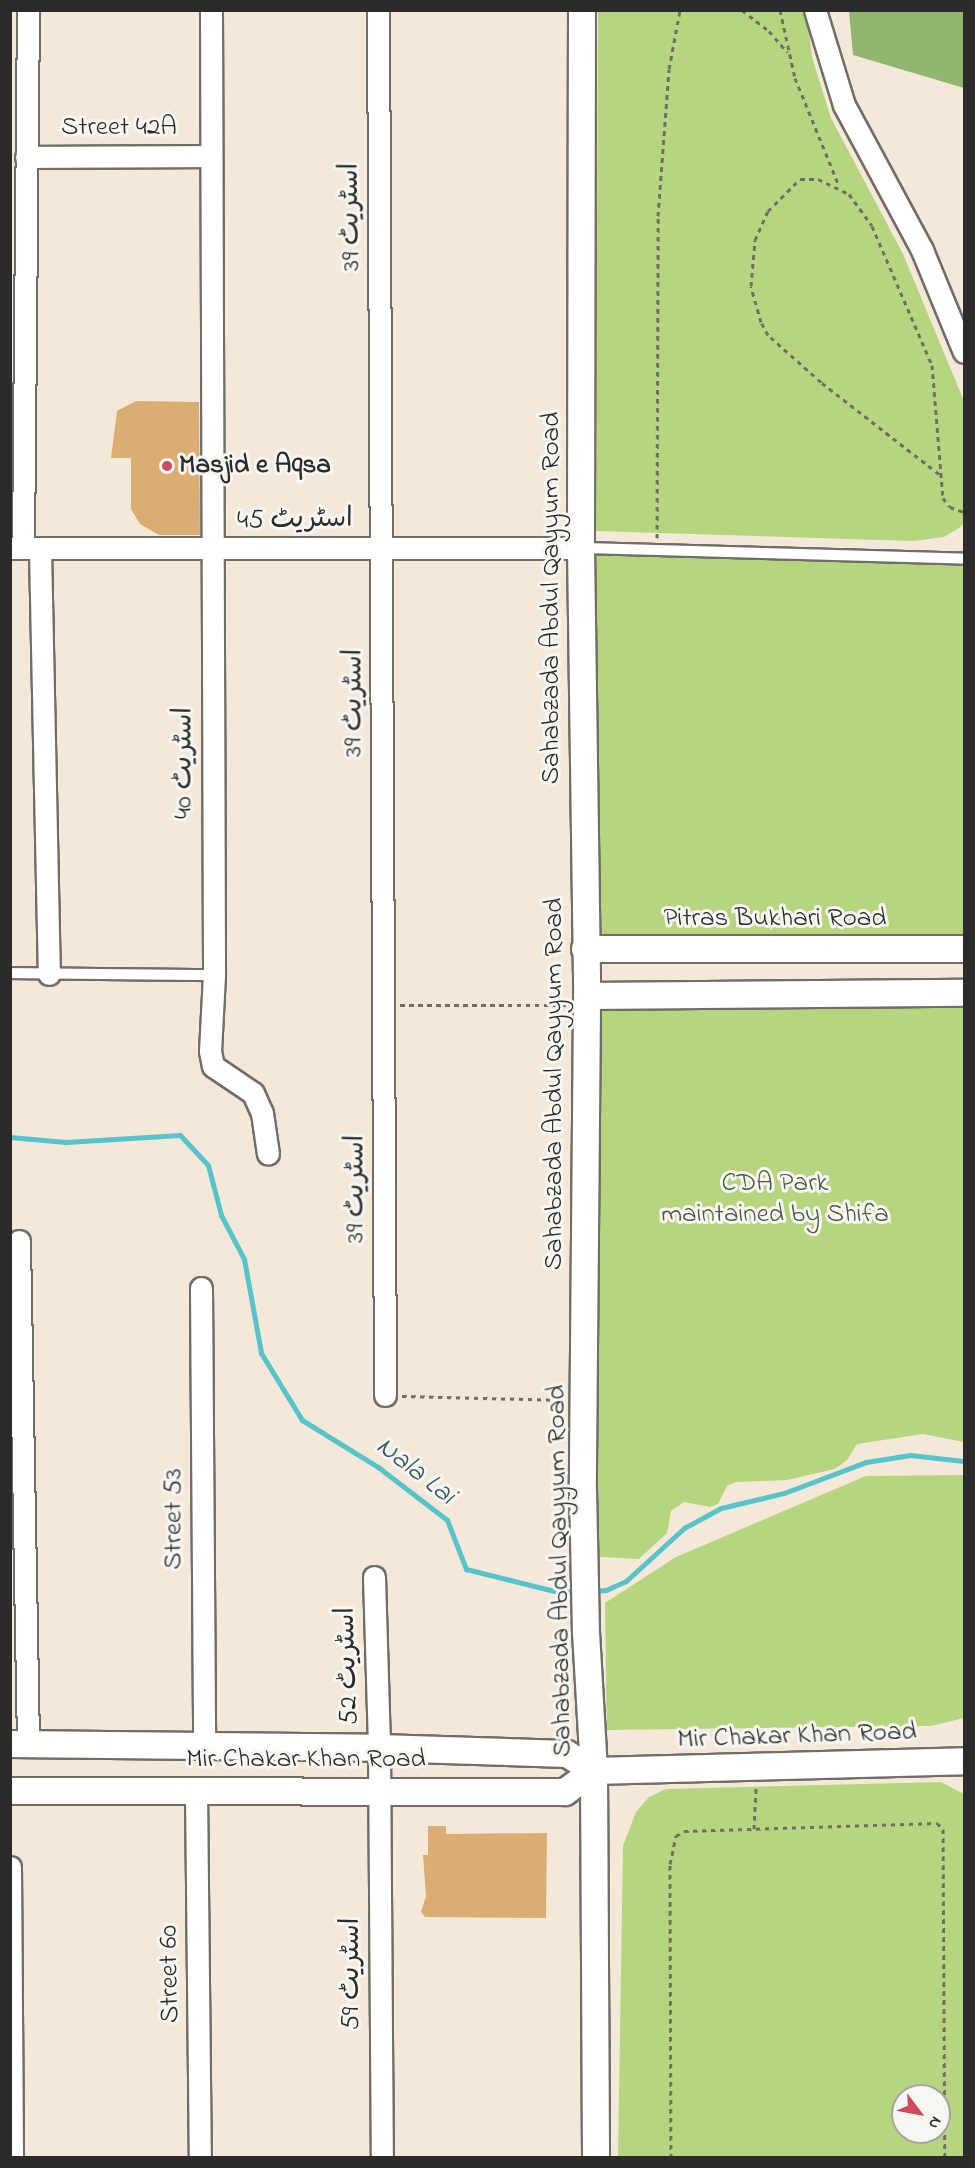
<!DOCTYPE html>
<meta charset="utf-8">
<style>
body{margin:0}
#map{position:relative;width:975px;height:2168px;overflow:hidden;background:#f4e9d9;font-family:"Indie Flower","Playpen Sans Arabic",sans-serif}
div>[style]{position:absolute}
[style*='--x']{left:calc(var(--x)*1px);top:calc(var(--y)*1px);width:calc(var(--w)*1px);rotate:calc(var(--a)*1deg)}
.green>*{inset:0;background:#b5d67e}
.forest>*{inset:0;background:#90b76d}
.stream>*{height:5px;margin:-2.5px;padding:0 2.5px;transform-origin:2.5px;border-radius:2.5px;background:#57c4cc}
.building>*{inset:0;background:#dcad73}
.path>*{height:3px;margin-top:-1.5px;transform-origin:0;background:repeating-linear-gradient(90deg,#716e68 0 4.5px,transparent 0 9px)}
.roads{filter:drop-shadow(2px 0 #716e68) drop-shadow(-2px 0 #716e68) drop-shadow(0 2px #716e68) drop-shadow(0 -2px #716e68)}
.service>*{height:10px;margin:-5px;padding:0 5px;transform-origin:5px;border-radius:5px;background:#fff}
.minor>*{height:21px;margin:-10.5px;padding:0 10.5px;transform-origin:10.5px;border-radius:10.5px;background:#fff}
.tertiary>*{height:26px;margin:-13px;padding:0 13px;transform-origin:13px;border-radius:13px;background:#fff}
.dots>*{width:16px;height:16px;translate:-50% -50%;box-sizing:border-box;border:3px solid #f6f6f2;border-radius:50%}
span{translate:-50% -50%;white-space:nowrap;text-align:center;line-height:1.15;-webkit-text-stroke:6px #f6f6f2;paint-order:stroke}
.street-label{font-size:27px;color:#2b2b2b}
.poi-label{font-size:27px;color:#2b2b2b;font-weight:700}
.left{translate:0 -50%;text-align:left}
.park-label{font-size:27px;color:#4e5640}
.water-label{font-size:28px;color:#38595b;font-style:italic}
.frame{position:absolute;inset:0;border:12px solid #2b2b2b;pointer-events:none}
.north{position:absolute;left:891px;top:2084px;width:60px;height:60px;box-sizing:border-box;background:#f6f6f2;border:2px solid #a5a5a2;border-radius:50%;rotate:122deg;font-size:16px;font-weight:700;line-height:24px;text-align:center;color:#2b2b2b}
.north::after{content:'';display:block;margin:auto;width:21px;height:27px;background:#d1495b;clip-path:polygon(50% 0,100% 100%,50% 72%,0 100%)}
</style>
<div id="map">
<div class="green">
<div style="clip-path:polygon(598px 11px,807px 11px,812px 57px,831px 118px,903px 254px,964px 401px,964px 523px,959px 528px,944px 537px,913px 541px,596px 531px)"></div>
<div style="clip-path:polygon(581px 548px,964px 559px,964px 949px,585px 949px)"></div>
<div style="clip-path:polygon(964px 993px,964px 1442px,923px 1434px,857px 1444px,847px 1460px,835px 1469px,787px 1480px,736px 1482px,727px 1486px,718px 1504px,710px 1507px,684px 1502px,671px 1511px,667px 1533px,639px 1559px,585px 1556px,587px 996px)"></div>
<div style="clip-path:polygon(964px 1475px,964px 1718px,931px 1726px,607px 1730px,605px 1603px,676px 1557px,866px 1476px)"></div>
<div style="clip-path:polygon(evenodd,941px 1782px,964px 1794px,964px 2157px,618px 2157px,623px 1846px,636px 1812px,649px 1797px,666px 1789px,941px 1782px,903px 2096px,939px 2096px,939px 2132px,903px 2132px,903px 2096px)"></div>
</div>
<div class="forest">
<div style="clip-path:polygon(849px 11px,964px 11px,964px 88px,853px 55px)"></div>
</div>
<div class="stream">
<div style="--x:10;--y:1137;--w:56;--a:5.1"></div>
<div style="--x:66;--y:1142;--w:114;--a:-3.5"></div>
<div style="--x:180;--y:1135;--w:41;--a:47"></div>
<div style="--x:208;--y:1165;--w:52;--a:75.4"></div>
<div style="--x:221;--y:1215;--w:50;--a:62.4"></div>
<div style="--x:244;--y:1259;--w:96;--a:79.7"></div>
<div style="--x:261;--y:1353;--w:79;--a:58.5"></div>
<div style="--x:302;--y:1420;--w:89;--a:31.7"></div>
<div style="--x:378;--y:1467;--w:87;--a:37.5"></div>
<div style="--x:447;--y:1520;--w:53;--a:68.8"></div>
<div style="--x:466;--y:1569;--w:95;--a:14"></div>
<div style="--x:558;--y:1592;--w:21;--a:-3"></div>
<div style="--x:591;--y:1591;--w:15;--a:-4"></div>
<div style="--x:606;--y:1590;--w:22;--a:-24"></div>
<div style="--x:626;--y:1581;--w:79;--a:-42.4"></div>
<div style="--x:684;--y:1528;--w:42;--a:-28.4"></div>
<div style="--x:721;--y:1508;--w:65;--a:-13.4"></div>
<div style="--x:784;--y:1493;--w:88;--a:-20.7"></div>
<div style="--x:866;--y:1462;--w:45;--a:-9"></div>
<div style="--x:910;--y:1455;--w:54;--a:6.3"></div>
</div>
<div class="building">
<div style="clip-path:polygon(136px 401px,199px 402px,200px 535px,159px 535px,140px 524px,131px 509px,131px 458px,111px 458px,117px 411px)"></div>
<div style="clip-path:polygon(428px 1826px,446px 1826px,446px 1834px,547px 1833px,546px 1918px,425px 1917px,421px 1912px,426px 1896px,423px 1855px,428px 1855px)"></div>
</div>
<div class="path">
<div style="--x:742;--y:10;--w:34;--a:38"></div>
<div style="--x:769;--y:31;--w:28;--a:49"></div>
<div style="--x:780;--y:10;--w:70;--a:77.6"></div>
<div style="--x:795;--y:78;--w:117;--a:67.8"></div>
<div style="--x:939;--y:474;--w:150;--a:-142.1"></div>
<div style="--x:821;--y:382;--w:71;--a:-138.4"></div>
<div style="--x:768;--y:335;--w:15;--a:-118"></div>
<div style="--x:761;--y:322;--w:37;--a:-106"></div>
<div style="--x:751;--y:286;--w:46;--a:-85"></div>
<div style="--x:755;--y:240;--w:32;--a:-66"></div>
<div style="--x:768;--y:211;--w:45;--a:-45"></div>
<div style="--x:800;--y:179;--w:18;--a:0"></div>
<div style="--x:818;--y:179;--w:34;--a:26"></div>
<div style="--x:849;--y:194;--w:39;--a:54"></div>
<div style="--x:872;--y:226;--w:151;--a:66.7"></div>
<div style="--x:932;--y:365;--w:133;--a:85.3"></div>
<div style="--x:943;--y:498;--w:11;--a:52"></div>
<div style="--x:950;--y:507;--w:15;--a:20"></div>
<div style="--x:657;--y:538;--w:322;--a:-89.8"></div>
<div style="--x:658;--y:216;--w:147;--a:-85.7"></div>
<div style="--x:669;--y:69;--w:60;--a:-79.4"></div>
<div style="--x:400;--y:1005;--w:168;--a:0"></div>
<div style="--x:402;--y:1396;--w:161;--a:1.4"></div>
<div style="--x:754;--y:1829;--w:41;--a:-87.2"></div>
<div style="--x:671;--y:2158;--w:294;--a:-90.2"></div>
<div style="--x:670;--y:1864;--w:29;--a:-78"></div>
<div style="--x:676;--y:1836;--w:9;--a:-32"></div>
<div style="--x:684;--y:1831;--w:253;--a:-1.8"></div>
<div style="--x:937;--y:1823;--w:8;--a:45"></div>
<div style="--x:943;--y:1829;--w:329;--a:89.7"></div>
</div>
<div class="roads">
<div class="service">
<div style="--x:581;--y:548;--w:383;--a:1.6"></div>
<div style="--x:10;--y:973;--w:204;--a:0.6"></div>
</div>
<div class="minor">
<div style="--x:211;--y:10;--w:965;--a:89.82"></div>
<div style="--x:214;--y:975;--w:76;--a:93"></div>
<div style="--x:210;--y:1051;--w:15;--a:79"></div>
<div style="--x:213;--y:1066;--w:48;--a:34"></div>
<div style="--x:253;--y:1093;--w:22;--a:66"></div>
<div style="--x:262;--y:1113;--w:41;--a:81.7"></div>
<div style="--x:378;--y:10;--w:1385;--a:89.71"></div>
<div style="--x:815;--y:10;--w:99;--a:73"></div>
<div style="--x:844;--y:105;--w:165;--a:61.7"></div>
<div style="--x:922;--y:250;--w:110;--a:67.6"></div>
<div style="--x:26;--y:157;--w:185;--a:-0.3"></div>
<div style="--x:10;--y:548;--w:571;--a:0"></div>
<div style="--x:23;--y:548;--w:538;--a:-89.47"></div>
<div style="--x:40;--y:550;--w:424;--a:88.8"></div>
<div style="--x:19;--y:1241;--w:503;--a:88.97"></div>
<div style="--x:201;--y:1288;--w:461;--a:89.6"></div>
<div style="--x:374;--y:1577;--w:171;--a:88.3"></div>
<div style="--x:379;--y:1748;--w:410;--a:89.6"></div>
<div style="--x:196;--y:1790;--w:368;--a:89.4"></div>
<div style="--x:10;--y:1867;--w:291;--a:89.6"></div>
</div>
<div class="tertiary">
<div style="--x:582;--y:10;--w:538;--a:90.11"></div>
<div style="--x:581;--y:548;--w:457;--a:89.2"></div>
<div style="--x:587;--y:1005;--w:485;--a:90.5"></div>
<div style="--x:583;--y:1490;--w:142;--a:88.8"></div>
<div style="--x:586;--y:1632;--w:139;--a:86.7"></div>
<div style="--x:594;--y:1771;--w:387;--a:89.7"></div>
<div style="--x:585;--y:949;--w:379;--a:0"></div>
<div style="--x:587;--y:996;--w:377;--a:-0.5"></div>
<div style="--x:10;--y:1744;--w:369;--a:0.6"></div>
<div style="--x:379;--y:1748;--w:188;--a:1.8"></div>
<div style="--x:567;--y:1754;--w:32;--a:32"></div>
<div style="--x:594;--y:1771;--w:370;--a:-1.5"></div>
<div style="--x:10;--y:1791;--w:555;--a:0.1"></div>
<div style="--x:565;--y:1792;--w:36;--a:-36"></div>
</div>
</div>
<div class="dots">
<div style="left:167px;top:466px;background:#d1495b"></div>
</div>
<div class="street-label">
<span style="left:119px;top:128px">Street 42A</span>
<span style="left:351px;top:217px;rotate:-91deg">اسٹریٹ 39</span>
<span style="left:295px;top:520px;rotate:-1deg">اسٹریٹ 45</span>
<span style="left:552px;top:598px;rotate:-90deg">Sahabzada Abdul Qayyum Road</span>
<span style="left:354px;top:703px;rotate:-90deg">اسٹریٹ 39</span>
<span style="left:184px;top:763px;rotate:-90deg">اسٹریٹ 40</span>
<span style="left:775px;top:919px">Pitras Bukhari Road</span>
<span style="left:555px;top:1084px;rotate:-90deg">Sahabzada Abdul Qayyum Road</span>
<span style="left:356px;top:1189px;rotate:-90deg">اسٹریٹ 39</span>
<span style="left:174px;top:1519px;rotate:-90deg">Street 53</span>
<span style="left:560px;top:1571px;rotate:-91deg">Sahabzada Abdul Qayyum Road</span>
<span style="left:348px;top:1666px;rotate:-92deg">اسٹریٹ 52</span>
<span style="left:797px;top:1736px;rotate:-2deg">Mir Chakar Khan Road</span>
<span style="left:306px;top:1760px">Mir Chakar Khan Road</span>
<span style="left:170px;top:1974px;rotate:-91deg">Street 60</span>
<span style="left:352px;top:1974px;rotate:-90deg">اسٹریٹ 59</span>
</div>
<div class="poi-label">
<span class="left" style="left:179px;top:466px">Masjid e Aqsa</span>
</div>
<div class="park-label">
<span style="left:775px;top:1199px">CDA Park<br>maintained by Shifa</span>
</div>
<div class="water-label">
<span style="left:415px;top:1472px;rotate:38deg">Nala Lai</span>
</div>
<div class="frame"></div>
<div class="north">N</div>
</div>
